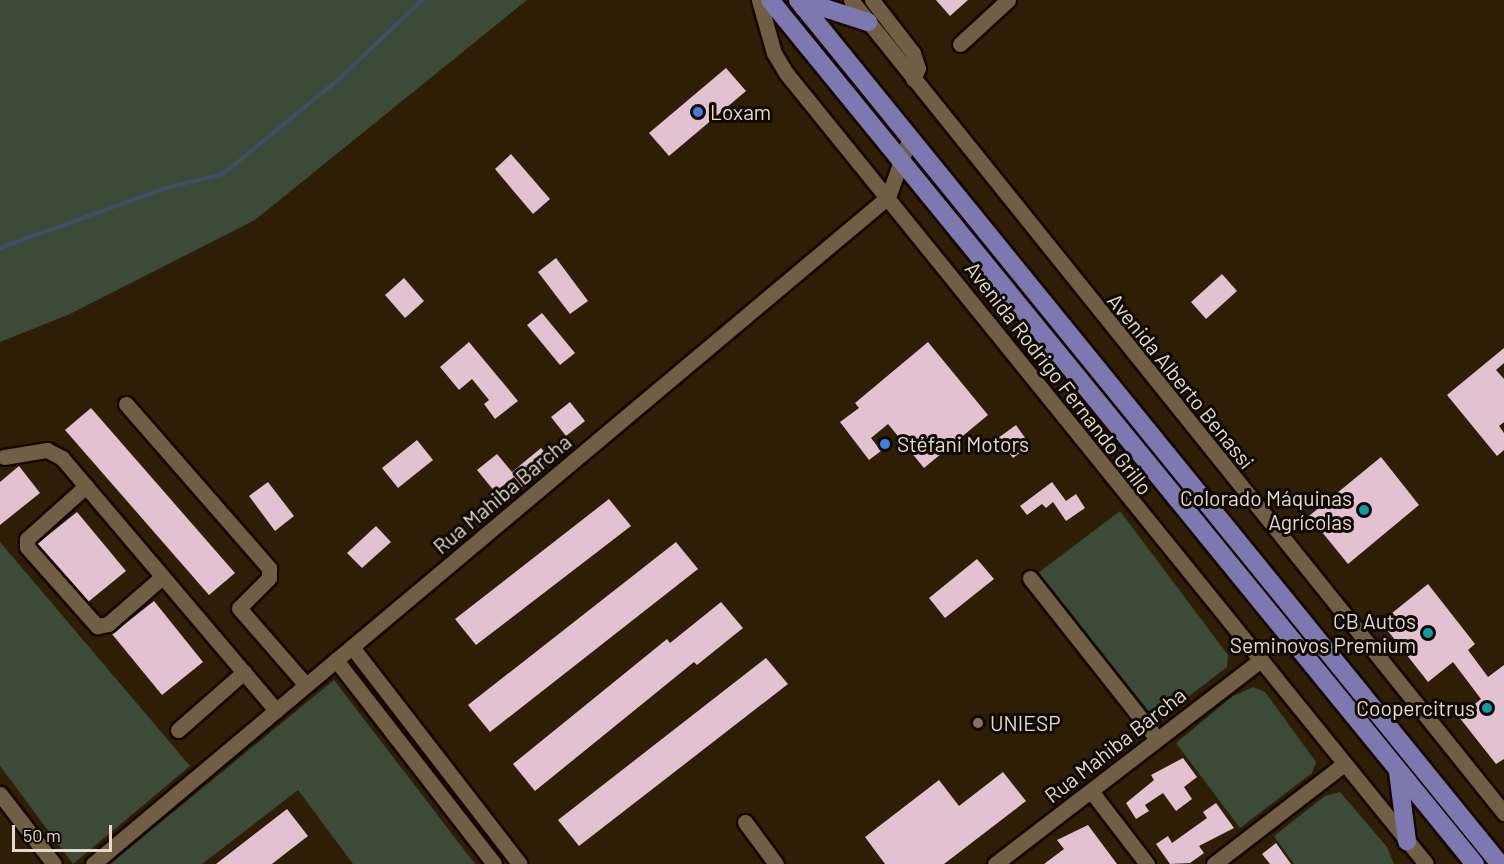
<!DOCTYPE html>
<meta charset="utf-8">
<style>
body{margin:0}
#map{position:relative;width:1504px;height:864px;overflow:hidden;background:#2d1e05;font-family:Barlow,sans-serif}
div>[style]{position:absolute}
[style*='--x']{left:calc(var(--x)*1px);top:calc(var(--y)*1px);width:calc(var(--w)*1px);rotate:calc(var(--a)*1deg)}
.green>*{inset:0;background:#3b4b37}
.stream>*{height:4px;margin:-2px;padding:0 2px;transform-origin:2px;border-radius:2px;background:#404e65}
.building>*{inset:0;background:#e2c1d0}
.roads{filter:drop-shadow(2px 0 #150700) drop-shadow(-2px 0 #150700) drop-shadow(0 2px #150700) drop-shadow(0 -2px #150700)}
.minor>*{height:15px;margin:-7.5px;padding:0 7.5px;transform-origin:7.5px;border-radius:7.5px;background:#705e45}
.major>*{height:18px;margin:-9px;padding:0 9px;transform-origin:9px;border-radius:9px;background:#7e78b0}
.dots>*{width:16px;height:16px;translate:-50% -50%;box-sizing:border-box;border:3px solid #100902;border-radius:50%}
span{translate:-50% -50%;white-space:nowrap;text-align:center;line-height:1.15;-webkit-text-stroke:6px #100902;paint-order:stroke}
.poi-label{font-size:21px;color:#e5dacc}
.left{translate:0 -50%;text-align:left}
.right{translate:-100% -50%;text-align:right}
.street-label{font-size:21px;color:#e5dacc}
.scale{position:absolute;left:12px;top:825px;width:100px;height:27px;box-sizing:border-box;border:3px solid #e5dacc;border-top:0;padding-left:8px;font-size:18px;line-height:21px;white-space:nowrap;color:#e5dacc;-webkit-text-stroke:4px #100902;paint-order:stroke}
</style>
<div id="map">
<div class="green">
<div style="clip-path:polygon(0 0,527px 0,255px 220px,70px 314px,0 342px)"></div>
<div style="clip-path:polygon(1120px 511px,1228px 655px,1227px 667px,1162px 717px,1150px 713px,1038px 573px)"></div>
<div style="clip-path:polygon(0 542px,190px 766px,73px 864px,0 766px)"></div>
<div style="clip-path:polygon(334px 680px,475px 864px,353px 864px,298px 790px,202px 864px,110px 864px)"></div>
<div style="clip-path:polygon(1253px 687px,1265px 692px,1316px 762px,1312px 773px,1240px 828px,1176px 743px,1233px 696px)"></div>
<div style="clip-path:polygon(1340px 792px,1387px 847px,1394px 864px,1294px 864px,1274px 836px,1325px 796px)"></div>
</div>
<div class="stream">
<div style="--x:0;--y:248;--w:177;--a:-19.9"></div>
<div style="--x:166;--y:188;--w:59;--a:-13.8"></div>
<div style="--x:223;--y:174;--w:149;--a:-39.3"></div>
<div style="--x:338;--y:80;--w:116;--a:-43.6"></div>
</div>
<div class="building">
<div style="clip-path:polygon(936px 0,968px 0,950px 16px)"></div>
<div style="clip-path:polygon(726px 68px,746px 91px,669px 156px,649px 133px)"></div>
<div style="clip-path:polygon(511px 154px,550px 199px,533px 214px,495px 169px)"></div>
<div style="clip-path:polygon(556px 258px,588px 301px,570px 314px,538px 272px)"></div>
<div style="clip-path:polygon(1222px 274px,1237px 291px,1206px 319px,1191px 302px)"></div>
<div style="clip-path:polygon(404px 278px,424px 301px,405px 318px,385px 295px)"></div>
<div style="clip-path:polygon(542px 313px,575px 353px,560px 365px,527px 325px)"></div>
<div style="clip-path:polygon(469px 342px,518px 401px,495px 419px,484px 404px,489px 400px,472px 379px,459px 390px,440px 367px)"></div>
<div style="clip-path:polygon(928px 342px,988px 415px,924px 468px,888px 424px,871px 438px,881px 451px,869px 460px,840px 422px,859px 408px,855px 403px)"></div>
<div style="clip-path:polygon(1504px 348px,1504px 363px,1496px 370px,1504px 379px,1504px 422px,1499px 426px,1504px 433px,1504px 450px,1497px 456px,1447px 395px)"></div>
<div style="clip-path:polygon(570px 402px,585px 421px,566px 436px,551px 417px)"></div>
<div style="clip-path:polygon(91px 408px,235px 573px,209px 595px,65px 430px)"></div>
<div style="clip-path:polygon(1016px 425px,1030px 445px,1013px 458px,998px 438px)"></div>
<div style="clip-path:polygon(417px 440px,433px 460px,398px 488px,382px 468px)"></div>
<div style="clip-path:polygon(541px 448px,552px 461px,522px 487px,514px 477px,495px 492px,477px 470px,497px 454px,512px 472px)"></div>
<div style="clip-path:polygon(1381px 457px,1419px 505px,1348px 564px,1309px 516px)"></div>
<div style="clip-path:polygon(19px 466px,40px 493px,0 525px,0 482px)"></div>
<div style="clip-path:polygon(268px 482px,294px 516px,275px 531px,249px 496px)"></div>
<div style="clip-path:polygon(1052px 482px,1066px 501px,1076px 494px,1085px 508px,1066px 521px,1053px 502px,1046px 508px,1042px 504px,1027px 515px,1020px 506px)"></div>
<div style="clip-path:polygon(609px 499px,631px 526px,476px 645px,455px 619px)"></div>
<div style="clip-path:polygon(77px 512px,126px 571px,88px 602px,37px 544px)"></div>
<div style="clip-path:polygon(376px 526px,391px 542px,362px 568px,347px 553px)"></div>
<div style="clip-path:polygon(676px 542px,698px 569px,490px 732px,468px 705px)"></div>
<div style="clip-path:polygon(977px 559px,994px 579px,945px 618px,929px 598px)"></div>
<div style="clip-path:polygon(1428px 584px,1475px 644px,1468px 650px,1488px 677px,1504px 665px,1504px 759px,1496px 764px,1459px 717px,1481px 699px,1453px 662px,1428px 682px,1381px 622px)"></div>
<div style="clip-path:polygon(154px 601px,203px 662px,162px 695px,112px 634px)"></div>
<div style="clip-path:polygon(721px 602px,743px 628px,697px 665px,694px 662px,535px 791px,513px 764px,667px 639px,670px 643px)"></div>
<div style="clip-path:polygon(766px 658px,788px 684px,579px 846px,558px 820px)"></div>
<div style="clip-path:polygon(1183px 758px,1197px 777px,1184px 787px,1192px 799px,1176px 811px,1163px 793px,1145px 805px,1149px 811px,1136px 819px,1126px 803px,1154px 780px,1151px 775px)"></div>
<div style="clip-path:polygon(1003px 772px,1026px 801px,944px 864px,885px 864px,865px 837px,939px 780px,959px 806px)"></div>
<div style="clip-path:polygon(1216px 803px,1234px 828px,1199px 846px,1204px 853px,1190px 863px,1170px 864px,1156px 844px,1168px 836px,1172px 843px,1207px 818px,1203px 812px)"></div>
<div style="clip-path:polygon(287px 809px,308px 836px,286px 853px,272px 864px,216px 864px)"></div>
<div style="clip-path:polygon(1088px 825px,1117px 864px,1044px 864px,1064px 849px,1057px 840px)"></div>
<div style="clip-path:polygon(1276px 843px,1291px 864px,1270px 864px,1262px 854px)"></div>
</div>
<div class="roads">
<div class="minor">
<div style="--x:759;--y:0;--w:55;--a:74.2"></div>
<div style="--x:774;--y:53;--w:23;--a:59"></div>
<div style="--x:786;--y:73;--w:1017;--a:51.02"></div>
<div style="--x:851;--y:0;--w:1043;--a:51.23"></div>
<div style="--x:872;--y:0;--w:67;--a:52.3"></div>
<div style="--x:913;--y:53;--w:16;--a:72"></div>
<div style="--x:918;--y:68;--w:12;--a:114"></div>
<div style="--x:960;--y:44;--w:65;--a:-42.5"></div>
<div style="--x:126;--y:404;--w:218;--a:48.9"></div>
<div style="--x:269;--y:568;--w:10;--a:90"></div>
<div style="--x:269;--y:578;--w:42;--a:135"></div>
<div style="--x:239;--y:608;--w:102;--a:49"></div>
<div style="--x:4;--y:457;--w:44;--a:-9.2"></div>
<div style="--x:47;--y:450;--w:17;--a:28"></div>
<div style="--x:62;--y:458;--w:331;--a:49.7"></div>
<div style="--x:86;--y:486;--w:79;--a:138.1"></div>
<div style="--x:27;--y:539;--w:8;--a:90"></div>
<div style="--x:27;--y:547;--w:106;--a:48.5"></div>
<div style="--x:97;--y:626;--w:11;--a:-10"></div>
<div style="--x:108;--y:624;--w:72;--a:-41"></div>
<div style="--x:1030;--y:578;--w:205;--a:51.7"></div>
<div style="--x:352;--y:647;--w:274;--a:52.3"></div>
<div style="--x:336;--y:660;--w:258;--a:52.2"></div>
<div style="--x:178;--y:730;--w:88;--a:-41.3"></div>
<div style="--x:1091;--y:791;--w:92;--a:52.5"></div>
<div style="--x:0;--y:794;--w:88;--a:52.4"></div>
<div style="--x:745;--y:822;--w:52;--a:53.6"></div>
<div style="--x:93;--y:864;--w:1038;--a:-40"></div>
<div style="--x:888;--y:197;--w:64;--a:-69.9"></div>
<div style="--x:995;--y:864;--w:335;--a:-37.5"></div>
<div style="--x:1214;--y:864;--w:164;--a:-37.6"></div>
</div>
<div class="major">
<div style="--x:770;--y:0;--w:1115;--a:50.79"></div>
<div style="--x:798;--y:0;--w:1113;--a:50.91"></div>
<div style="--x:804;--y:8;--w:11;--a:-15"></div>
<div style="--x:815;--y:5;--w:56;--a:17.8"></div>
<div style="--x:1398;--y:772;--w:70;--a:82.6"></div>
</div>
</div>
<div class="dots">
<div style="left:698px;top:112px;background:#3f7fe0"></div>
<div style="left:885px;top:444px;background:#3f7fe0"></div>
<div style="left:1364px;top:510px;background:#0f9aa8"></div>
<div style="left:1428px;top:633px;background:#0f9aa8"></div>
<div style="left:1487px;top:708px;background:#0f9aa8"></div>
<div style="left:978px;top:723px;background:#8d6e63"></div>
</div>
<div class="poi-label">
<span class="left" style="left:710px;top:112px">Loxam</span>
<span class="left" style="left:897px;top:444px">Stéfani Motors</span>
<span class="right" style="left:1352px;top:510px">Colorado Máquinas<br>Agrícolas</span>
<span class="right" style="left:1416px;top:633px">CB Autos<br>Seminovos Premium</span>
<span class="right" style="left:1475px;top:708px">Coopercitrus</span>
<span class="left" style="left:990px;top:723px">UNIESP</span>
</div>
<div class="street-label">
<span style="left:1059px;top:378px;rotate:52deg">Avenida Rodrigo Fernando Grillo</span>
<span style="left:1181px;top:381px;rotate:51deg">Avenida Alberto Benassi</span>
<span style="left:502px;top:494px;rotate:-40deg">Rua Mahiba Barcha</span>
<span style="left:1115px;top:745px;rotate:-38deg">Rua Mahiba Barcha</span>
</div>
<div class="scale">50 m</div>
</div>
